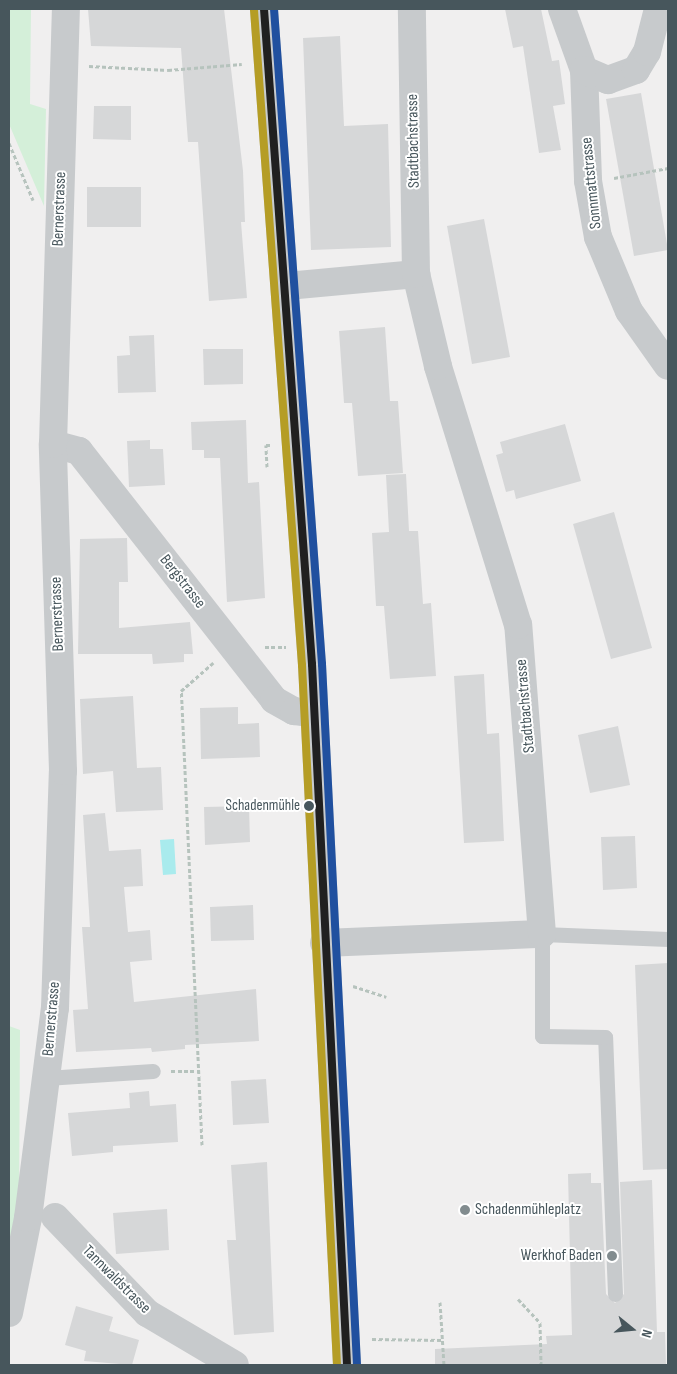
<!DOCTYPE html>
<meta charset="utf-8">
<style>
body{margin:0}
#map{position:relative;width:677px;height:1374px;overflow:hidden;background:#f0efef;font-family:"Sofia Sans Condensed",sans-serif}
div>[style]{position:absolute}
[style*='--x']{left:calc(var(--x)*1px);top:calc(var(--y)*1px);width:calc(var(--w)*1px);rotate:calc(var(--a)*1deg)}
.green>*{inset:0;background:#d4efd9}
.water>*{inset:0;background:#a9ebed}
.building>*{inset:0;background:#d6d7d8}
.path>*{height:3px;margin-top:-1.5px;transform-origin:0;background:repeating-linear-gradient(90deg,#b6c3bd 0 4px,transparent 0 6.5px)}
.service>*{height:15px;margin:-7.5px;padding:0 7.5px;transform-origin:7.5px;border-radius:7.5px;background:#c7cacc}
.minor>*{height:28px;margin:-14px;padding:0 14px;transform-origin:14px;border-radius:14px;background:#c7cacc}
.secondary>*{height:28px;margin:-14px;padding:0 14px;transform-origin:14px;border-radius:14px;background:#c7cbce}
.bus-1>*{height:8px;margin:-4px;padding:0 4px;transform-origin:4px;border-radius:4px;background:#202020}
.bus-2>*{height:8px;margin:-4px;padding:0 4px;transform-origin:4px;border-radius:4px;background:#b59d25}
.bus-3>*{height:8px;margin:-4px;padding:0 4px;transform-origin:4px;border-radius:4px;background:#20509f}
.dots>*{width:14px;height:14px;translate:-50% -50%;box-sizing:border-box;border:2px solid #fff;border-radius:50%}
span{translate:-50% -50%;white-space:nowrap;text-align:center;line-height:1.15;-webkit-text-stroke:4px #fff;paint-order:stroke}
.bus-label{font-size:15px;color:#47565c}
.right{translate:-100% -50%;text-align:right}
.street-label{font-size:16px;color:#47565c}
.poi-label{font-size:16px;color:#47565c}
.left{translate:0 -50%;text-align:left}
.frame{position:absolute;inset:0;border:10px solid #47565c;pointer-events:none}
.north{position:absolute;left:607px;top:1304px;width:50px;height:50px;-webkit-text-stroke:4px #fff;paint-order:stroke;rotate:107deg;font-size:14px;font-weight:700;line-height:20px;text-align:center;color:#47565c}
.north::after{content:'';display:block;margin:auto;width:18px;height:22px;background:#47565c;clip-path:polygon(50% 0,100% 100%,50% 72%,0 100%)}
</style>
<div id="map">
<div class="green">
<div style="clip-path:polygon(9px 9px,31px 9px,30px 104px,46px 109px,44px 206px,9px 124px)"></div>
<div style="clip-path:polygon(9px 1026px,20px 1030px,19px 1207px,9px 1275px)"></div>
</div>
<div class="water">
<div style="clip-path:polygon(174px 839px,176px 874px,163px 875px,160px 840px)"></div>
</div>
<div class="building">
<div style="clip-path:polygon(88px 9px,224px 9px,243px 171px,245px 222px,241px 222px,247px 298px,209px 301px,198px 142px,188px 142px,181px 48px,91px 46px)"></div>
<div style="clip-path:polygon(505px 9px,541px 9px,552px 61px,559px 60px,565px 104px,553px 106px,561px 150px,539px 153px,523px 46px,513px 48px)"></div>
<div style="clip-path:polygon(340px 36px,344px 126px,388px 124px,391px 247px,311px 250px,303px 38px)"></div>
<div style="clip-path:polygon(641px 93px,668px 250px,634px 256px,606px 99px)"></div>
<div style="clip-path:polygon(94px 106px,131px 106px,131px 140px,93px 139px)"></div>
<div style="clip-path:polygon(87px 187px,141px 187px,141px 227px,87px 227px)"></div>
<div style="clip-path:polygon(484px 219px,510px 357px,472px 364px,447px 226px)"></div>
<div style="clip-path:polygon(385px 327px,390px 401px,398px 401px,403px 473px,358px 476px,352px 403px,344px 403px,339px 331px)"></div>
<div style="clip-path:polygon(154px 335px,156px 392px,118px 393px,117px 356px,130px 355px,129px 336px)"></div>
<div style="clip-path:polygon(203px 349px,243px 349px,243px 384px,204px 385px)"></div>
<div style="clip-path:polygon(246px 420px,248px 483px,259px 482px,265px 598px,227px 602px,220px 458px,204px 458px,204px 450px,192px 450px,191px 422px)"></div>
<div style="clip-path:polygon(565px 424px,581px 481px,516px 499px,514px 490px,506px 492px,496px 455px,503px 453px,500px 442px)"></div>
<div style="clip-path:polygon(150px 440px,150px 449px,163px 449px,165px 485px,129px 487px,127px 441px)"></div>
<div style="clip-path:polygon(406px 474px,409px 531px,418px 531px,423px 604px,431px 603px,436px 676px,390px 679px,384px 606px,376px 606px,372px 533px,389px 532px,386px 475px)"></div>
<div style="clip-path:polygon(614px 512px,652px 648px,611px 659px,573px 524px)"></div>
<div style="clip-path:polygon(127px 538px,128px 582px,119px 582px,119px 628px,190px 622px,193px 654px,184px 654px,184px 662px,153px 664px,152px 654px,78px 654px,80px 539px)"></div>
<div style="clip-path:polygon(484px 674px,487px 734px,499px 733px,504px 841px,464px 843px,454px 676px)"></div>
<div style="clip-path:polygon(133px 696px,137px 768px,161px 767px,163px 810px,116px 812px,113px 771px,83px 774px,80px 699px)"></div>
<div style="clip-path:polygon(238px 707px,238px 724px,259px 723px,260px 757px,201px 759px,200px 708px)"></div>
<div style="clip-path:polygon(618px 726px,630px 785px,590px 793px,578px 735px)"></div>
<div style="clip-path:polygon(249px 806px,250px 842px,205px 845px,204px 807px)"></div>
<div style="clip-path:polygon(105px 813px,109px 851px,141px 849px,143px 886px,124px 887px,128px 932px,150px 930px,152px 960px,130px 962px,134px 1002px,256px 989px,259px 1041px,185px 1045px,185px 1049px,152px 1052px,151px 1048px,76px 1052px,73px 1010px,88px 1009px,82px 927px,90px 927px,83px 815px)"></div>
<div style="clip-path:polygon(635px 836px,637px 888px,603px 890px,601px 837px)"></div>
<div style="clip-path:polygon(253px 905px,254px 940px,211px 941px,210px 907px)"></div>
<div style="clip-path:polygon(668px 963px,668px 1169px,643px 1170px,635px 965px)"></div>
<div style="clip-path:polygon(266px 1079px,269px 1123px,233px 1125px,231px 1081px)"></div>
<div style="clip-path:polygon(149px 1091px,150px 1106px,176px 1104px,178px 1142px,113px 1146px,113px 1152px,72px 1156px,68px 1113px,130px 1108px,129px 1093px)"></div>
<div style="clip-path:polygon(267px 1162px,274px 1332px,234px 1335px,227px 1240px,236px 1240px,231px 1165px)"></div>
<div style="clip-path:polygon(591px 1173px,591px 1183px,601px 1183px,606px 1294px,615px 1303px,624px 1294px,620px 1182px,652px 1180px,657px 1332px,665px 1332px,666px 1365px,435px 1365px,435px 1349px,547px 1344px,546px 1336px,572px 1335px,568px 1174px)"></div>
<div style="clip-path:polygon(167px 1209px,169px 1250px,116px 1254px,113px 1213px)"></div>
<div style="clip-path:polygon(76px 1306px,113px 1317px,109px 1331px,139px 1340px,132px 1365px,84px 1361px,86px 1351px,65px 1345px)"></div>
</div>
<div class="path">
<div style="--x:89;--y:66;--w:79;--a:2.9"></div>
<div style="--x:168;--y:70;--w:74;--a:-4.6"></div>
<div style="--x:9;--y:143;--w:62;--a:67.2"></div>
<div style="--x:614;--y:178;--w:55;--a:-10.5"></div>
<div style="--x:267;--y:467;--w:22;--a:-93"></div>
<div style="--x:266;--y:445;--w:5;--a:0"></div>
<div style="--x:265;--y:647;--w:21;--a:0"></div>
<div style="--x:353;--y:986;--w:35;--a:18"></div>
<div style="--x:171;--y:1071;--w:27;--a:0"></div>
<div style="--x:202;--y:1145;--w:454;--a:-92.6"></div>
<div style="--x:181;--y:691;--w:43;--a:-41.2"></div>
<div style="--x:518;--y:1299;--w:33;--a:47"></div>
<div style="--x:540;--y:1323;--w:42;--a:88.6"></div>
<div style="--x:440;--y:1302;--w:63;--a:86.4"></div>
<div style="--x:372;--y:1339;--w:69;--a:0.8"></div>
</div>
<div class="service">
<div style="--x:46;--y:1078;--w:107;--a:-3.7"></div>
<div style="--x:615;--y:1294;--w:257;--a:-92.2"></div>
<div style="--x:605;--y:1037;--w:63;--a:-179.1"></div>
<div style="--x:542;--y:1036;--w:102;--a:-90"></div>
<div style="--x:542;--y:934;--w:126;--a:2.3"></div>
</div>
<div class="minor">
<div style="--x:562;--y:9;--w:65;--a:70.2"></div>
<div style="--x:584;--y:70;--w:111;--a:87.9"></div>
<div style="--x:588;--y:181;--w:57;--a:79.9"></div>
<div style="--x:598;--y:237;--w:80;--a:67.3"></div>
<div style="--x:629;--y:311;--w:67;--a:54.7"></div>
<div style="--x:584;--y:70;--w:26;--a:23"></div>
<div style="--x:608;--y:80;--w:30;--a:-20"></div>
<div style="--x:636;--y:70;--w:21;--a:-59"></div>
<div style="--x:647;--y:52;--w:44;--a:-75.7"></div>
<div style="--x:287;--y:286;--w:130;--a:-5.3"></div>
<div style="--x:53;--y:444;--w:27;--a:15"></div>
<div style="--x:79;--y:451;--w:316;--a:51.9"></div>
<div style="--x:274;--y:700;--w:23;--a:29"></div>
<div style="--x:294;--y:711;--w:21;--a:8"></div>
<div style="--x:324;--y:943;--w:218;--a:-2.4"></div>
<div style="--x:542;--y:934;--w:310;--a:-94.4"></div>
<div style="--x:518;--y:625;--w:271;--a:-107.2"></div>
<div style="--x:438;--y:366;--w:95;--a:-103.4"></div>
<div style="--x:416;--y:274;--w:265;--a:-90.9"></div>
<div style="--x:55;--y:1217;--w:133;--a:46.2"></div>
<div style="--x:147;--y:1313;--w:102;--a:30.6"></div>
<div style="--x:9;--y:1313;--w:97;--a:-78.7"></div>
<div style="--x:28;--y:1218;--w:212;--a:-82.7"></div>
<div style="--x:55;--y:1008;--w:237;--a:-88.1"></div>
<div style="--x:63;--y:771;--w:327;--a:-91.8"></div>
<div style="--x:53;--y:444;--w:435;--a:-88.3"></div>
</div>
<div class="secondary">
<div style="--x:264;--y:9;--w:657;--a:85.81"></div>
<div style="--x:312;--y:664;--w:702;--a:87.14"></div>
</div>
<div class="bus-1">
<div style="--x:264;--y:9;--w:657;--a:85.81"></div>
<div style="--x:312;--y:664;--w:702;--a:87.14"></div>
</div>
<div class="bus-2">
<div style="--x:254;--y:10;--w:657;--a:85.81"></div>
<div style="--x:302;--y:665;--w:701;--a:87.14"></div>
</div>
<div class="bus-3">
<div style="--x:274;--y:9;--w:657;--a:85.81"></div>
<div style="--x:322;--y:664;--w:702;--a:87.14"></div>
</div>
<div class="dots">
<div style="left:309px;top:806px;background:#47565c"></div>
<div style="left:465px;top:1210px;background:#828c8f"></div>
<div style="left:612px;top:1256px;background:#828c8f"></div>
</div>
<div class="bus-label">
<span class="right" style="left:300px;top:806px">Schadenmühle</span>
</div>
<div class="street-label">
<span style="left:414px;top:141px;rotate:-91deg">Stadtbachstrasse</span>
<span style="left:592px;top:183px;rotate:-96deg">Sonnmattstrasse</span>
<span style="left:60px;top:209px;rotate:-88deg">Bernerstrasse</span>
<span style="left:182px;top:582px;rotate:52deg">Bergstrasse</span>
<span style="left:58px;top:614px;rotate:-92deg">Bernerstrasse</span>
<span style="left:526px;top:706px;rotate:-95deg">Stadtbachstrasse</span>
<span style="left:52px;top:1019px;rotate:-85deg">Bernerstrasse</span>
<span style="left:116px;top:1280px;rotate:45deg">Tannwaldstrasse</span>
</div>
<div class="poi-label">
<span class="left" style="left:475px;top:1210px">Schadenmühleplatz</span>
<span class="right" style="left:602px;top:1256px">Werkhof Baden</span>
</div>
<div class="frame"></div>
<div class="north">N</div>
</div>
